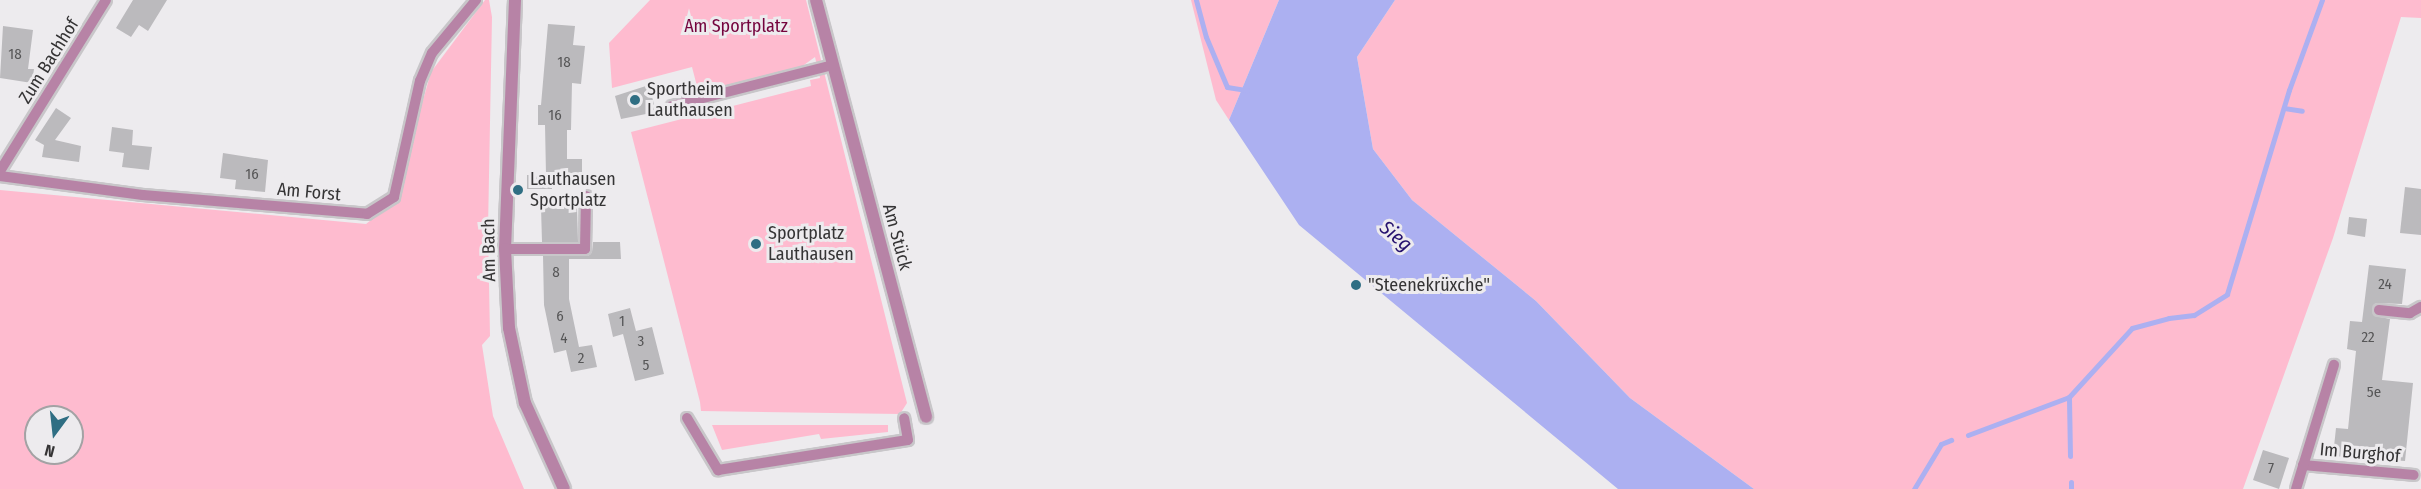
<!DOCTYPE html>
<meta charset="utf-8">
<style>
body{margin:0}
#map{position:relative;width:2421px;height:489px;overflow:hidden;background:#edebee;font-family:"Fira Sans Condensed",sans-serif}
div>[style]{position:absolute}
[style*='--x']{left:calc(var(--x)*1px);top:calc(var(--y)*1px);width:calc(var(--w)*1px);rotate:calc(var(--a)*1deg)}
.green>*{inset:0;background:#febbcf}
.water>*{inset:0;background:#acb0f1}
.stream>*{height:5px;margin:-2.5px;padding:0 2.5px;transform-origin:2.5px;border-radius:2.5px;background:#acb0f1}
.building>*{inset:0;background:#bbbabd}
.roads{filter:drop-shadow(2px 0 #c8c6c9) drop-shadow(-2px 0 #c8c6c9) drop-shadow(0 2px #c8c6c9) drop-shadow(0 -2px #c8c6c9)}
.service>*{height:10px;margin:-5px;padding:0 5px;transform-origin:5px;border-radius:5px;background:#b783a6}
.minor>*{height:12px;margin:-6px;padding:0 6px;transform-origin:6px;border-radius:6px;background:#b783a6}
.tertiary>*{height:12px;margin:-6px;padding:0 6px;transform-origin:6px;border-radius:6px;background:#b783a6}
.dots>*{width:16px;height:16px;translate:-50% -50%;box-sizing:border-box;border:3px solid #edebee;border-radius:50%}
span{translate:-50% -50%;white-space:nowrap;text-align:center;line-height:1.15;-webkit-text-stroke:6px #edebee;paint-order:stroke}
.number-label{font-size:15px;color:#565657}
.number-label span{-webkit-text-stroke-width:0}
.park-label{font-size:18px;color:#74033d}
.street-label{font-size:18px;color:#353435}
.poi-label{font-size:18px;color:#353435}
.left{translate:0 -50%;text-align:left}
.water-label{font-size:20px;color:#25116e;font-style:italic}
.north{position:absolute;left:24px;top:405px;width:60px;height:60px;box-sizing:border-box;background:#edebee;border:2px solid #a3a2a4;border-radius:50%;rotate:195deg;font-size:16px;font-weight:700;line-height:24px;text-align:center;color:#353435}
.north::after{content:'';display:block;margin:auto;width:21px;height:27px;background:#2f6e83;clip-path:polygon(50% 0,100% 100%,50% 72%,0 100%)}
</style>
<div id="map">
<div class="green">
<div style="clip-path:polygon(evenodd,485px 0,489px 0,492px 17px,488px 229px,490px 336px,482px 345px,493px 416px,524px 489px,0 489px,0 190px,366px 224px,394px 202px,431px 72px,485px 0,36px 417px,72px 417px,72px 453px,36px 453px,36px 417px)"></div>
<div style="clip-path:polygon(650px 0,806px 0,907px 403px,900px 414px,701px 411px,700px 402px,631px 132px,811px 86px,810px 80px,820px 78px,815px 57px,797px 70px,699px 94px,692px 67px,612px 88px,609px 43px)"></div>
<div style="clip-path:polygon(1191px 0,1279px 0,1229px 120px,1216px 100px)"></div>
<div style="clip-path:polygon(1395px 0,2421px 0,2421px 18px,2401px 17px,2333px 238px,2243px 489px,1754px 489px,1630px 398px,1536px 301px,1412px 200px,1373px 149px,1357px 57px)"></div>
<div style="clip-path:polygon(712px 425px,888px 425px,888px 432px,821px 439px,819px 434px,722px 450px)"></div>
</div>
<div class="water">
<div style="clip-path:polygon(1279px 0,1395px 0,1357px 57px,1373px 149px,1412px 200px,1536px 301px,1630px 398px,1754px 489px,1618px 489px,1299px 225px,1229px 120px)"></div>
</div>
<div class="stream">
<div style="--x:1196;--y:0;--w:38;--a:75"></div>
<div style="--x:1206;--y:37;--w:54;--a:67.2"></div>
<div style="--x:1227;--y:87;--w:20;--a:9"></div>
<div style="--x:2284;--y:108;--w:18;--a:9"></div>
<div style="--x:1968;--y:435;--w:108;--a:-20.6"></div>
<div style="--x:2070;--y:456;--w:59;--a:-91"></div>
<div style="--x:2069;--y:397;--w:93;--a:-47.6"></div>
<div style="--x:2132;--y:328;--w:38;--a:-15"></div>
<div style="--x:2169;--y:318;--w:25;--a:-7"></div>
<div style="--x:2194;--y:315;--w:39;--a:-32"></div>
<div style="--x:2227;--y:294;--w:213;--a:-73.1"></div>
<div style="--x:2289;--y:90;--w:96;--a:-69.9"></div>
<div style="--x:2071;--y:482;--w:7;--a:90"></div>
<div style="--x:1914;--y:489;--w:52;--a:-59"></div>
<div style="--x:1941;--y:444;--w:11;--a:-22"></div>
</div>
<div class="building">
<div style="clip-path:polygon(133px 0,167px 0,148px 31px,139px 25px,131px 37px,116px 28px)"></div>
<div style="clip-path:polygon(548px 24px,575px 26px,573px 45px,585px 46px,581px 84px,572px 83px,571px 130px,567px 130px,567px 159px,582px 159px,582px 175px,552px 178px,552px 189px,527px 189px,527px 175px,546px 175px,545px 125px,538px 125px,538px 105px,541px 105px)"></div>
<div style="clip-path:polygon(3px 26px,33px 30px,28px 69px,34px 69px,32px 83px,0 78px)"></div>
<div style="clip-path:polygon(649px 85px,656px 112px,621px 119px,615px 96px)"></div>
<div style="clip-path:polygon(56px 108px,71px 118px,55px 140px,81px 146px,79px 162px,42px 157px,44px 145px,35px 140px)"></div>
<div style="clip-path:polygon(112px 127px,133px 130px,132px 145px,152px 147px,149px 170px,122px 167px,124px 153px,109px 151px)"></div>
<div style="clip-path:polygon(223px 153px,268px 160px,265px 192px,235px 189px,236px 180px,220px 178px)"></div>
<div style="clip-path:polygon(2405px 187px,2421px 189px,2421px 235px,2400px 233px)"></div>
<div style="clip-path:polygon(541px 207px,577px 207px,578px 242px,542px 242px)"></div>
<div style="clip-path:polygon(2349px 217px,2367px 219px,2365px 237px,2347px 234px)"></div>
<div style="clip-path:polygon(593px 242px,620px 242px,621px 259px,569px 259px,569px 299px,579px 347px,592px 345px,597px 367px,571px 372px,566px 350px,554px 353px,544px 305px,543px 256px,588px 256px,592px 252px)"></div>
<div style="clip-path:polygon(2369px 265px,2406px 269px,2402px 304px,2376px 303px,2372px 310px,2375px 316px,2390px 319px,2382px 380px,2413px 383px,2405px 461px,2333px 456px,2336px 428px,2348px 429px,2356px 351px,2347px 349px,2350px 321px,2362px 322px)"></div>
<div style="clip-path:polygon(630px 308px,636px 331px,652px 327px,664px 374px,635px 381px,623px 334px,613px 337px,608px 314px)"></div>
<div style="clip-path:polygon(2263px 450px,2289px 458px,2279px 489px,2253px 480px)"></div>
</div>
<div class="roads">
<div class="service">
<div style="--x:672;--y:106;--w:166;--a:-14.3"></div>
<div style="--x:0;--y:171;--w:201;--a:-58.2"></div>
<div style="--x:0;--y:176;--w:144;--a:7.6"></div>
<div style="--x:143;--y:195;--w:225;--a:4.8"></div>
<div style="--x:367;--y:214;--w:32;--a:-32"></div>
<div style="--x:394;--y:197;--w:119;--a:-77.4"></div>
<div style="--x:420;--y:81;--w:30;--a:-67"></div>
<div style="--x:432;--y:53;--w:69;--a:-50.3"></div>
<div style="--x:505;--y:249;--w:80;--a:0"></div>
<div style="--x:585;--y:249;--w:53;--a:-88.9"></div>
<div style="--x:2379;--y:310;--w:31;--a:6"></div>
<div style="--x:2410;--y:313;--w:13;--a:-29"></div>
<div style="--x:687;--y:418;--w:61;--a:59.2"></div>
<div style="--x:718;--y:470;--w:192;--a:-9"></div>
<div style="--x:908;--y:440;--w:22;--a:-100"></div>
<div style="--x:2303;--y:465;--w:111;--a:5.1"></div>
<div style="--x:2296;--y:489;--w:130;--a:-73"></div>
</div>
<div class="minor">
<div style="--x:816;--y:0;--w:431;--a:75.2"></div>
</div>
<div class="tertiary">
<div style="--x:515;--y:0;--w:249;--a:92.3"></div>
<div style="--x:505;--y:249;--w:79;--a:87.1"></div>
<div style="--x:509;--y:328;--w:77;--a:78"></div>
<div style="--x:525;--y:403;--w:94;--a:65.6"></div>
</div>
</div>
<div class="dots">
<div style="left:635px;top:100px;background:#2f6e83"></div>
<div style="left:518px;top:190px;background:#2f6e83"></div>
<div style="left:756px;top:244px;background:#2f6e83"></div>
<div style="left:1356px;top:285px;background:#2f6e83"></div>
</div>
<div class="number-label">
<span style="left:15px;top:55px">18</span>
<span style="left:564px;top:63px">18</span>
<span style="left:555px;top:116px">16</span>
<span style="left:252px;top:175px">16</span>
<span style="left:556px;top:273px">8</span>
<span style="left:2385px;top:285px">24</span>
<span style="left:560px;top:317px">6</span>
<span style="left:622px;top:322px">1</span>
<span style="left:2368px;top:338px">22</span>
<span style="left:564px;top:339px">4</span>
<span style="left:641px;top:342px">3</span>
<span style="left:581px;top:359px">2</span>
<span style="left:646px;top:366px">5</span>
<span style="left:2374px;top:393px">5e</span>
<span style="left:2271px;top:469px">7</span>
</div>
<div class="park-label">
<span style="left:736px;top:26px">Am Sportplatz</span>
</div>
<div class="street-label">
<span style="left:49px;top:61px;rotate:-58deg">Zum Bachhof</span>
<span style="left:309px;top:192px;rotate:5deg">Am Forst</span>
<span style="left:897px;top:237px;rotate:75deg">Am Stück</span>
<span style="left:489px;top:250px;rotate:-91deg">Am Bach</span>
<span style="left:2360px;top:453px;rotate:5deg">Im Burghof</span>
</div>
<div class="poi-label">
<span class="left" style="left:647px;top:100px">Sportheim<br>Lauthausen</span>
<span class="left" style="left:530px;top:190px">Lauthausen<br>Sportplatz</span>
<span class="left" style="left:768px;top:244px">Sportplatz<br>Lauthausen</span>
<span class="left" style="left:1368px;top:285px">"Steenekrüxche"</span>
</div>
<div class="water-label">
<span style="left:1396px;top:236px;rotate:40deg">Sieg</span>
</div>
<div class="north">N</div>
</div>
